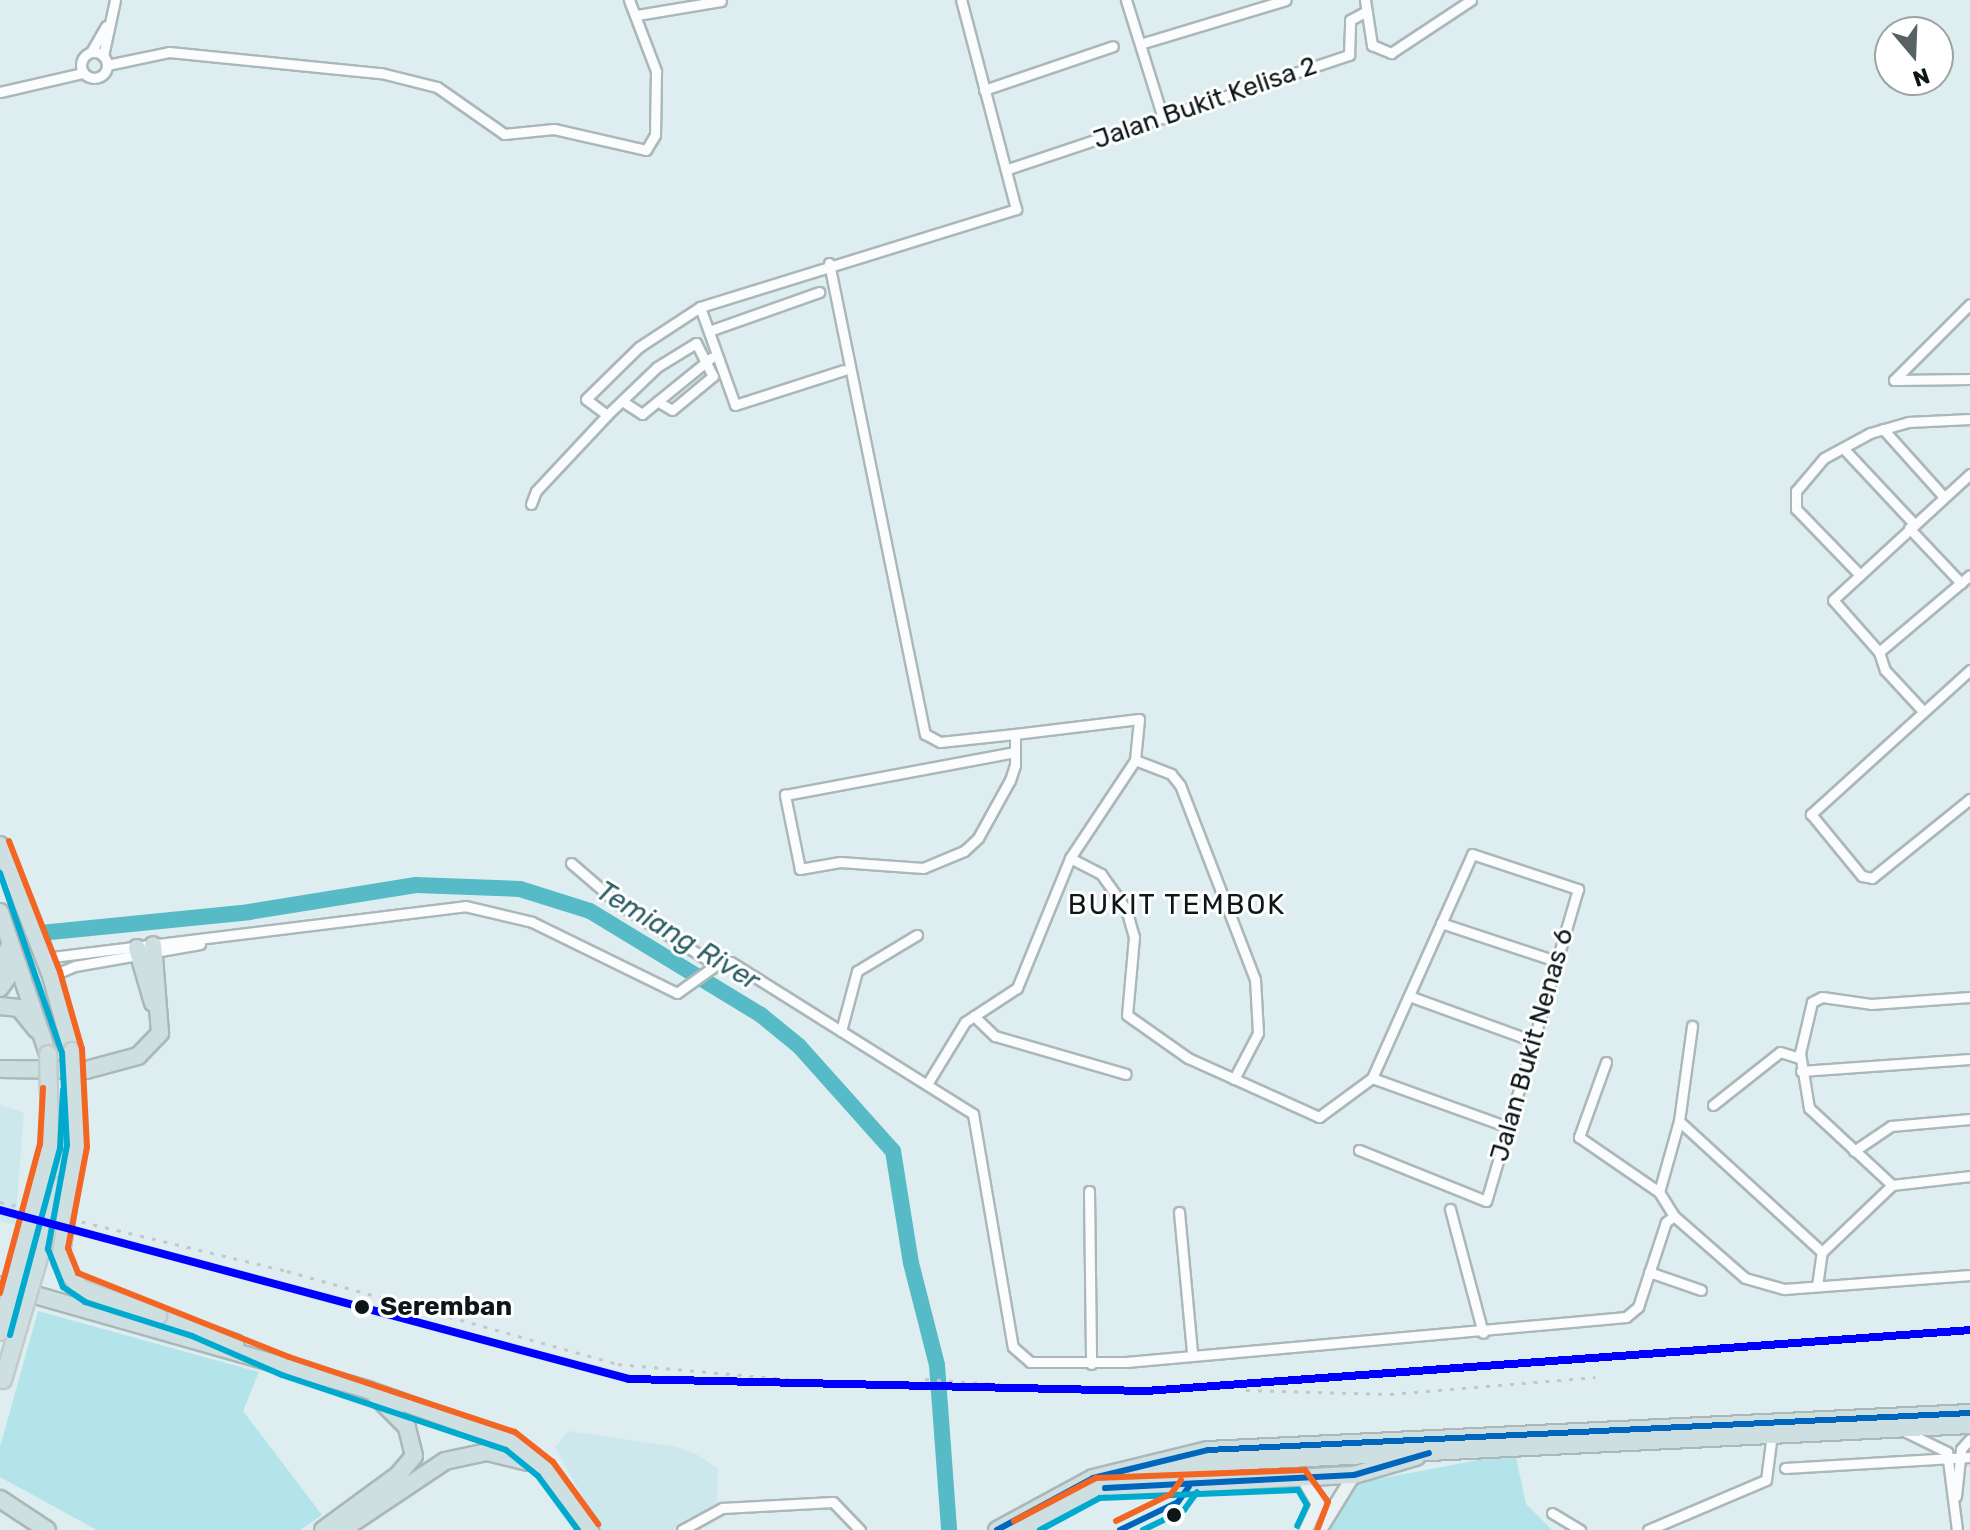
<!DOCTYPE html>
<style>
body{margin:0}
#map{position:relative;width:1970px;height:1530px;overflow:hidden;background:#deedef;font-family:Rubik,sans-serif}
div>[style]{position:absolute}
[style*='--x']{left:calc(var(--x)*1px);top:calc(var(--y)*1px);width:calc(var(--w)*1px);rotate:calc(var(--a)*1deg)}
.built>*{inset:0;background:#cce8ec}
.green>*{inset:0;background:#b3e4ea}
.river>*{height:16px;margin:-8px;padding:0 8px;transform-origin:8px;border-radius:8px;background:#56bbc6}
.roads{filter:drop-shadow(2px 0 #abb7b8) drop-shadow(-2px 0 #abb7b8) drop-shadow(0 2px #abb7b8) drop-shadow(0 -2px #abb7b8)}
.minor>*{height:9px;margin:-4.5px;padding:0 4.5px;transform-origin:4.5px;border-radius:4.5px;background:#fafcfd}
.minor>.ring{margin:-4.5px;padding:0;box-sizing:content-box;background:none;border:9px solid #fafcfd;border-radius:50%}
.secondary>*{height:12px;margin:-6px;padding:0 6px;transform-origin:6px;border-radius:6px;background:#e9f1f2}
.trunk>*{height:16px;margin:-8px;padding:0 8px;transform-origin:8px;border-radius:8px;background:#cedfe2}
.rail>*{height:3px;margin-top:-1.5px;transform-origin:0;background:repeating-linear-gradient(90deg,#c3c7c7 0 4px,transparent 0 12px)}
.bridges{filter:drop-shadow(2px 0 #c3cacb) drop-shadow(-2px 0 #c3cacb) drop-shadow(0 2px #c3cacb) drop-shadow(0 -2px #c3cacb)}
.trunk-bridge>*{height:16px;margin:-8px;padding:0 8px;transform-origin:8px;border-radius:8px;background:#cedfe2}
.bus-1>*{height:6px;margin:-3px;padding:0 3px;transform-origin:3px;border-radius:3px;background:#0065bd}
.bus-2>*{height:6px;margin:-3px;padding:0 3px;transform-origin:3px;border-radius:3px;background:#00a9ce}
.bus-3>*{height:6px;margin:-3px;padding:0 3px;transform-origin:3px;border-radius:3px;background:#f26522}
.rail-1>*{height:8px;margin:-4px;padding:0 4px;transform-origin:4px;border-radius:4px;background:#00f}
.dots>*{width:22px;height:22px;translate:-50% -50%;box-sizing:border-box;border:4px solid #fff;border-radius:50%}
span{translate:-50% -50%;white-space:nowrap;text-align:center;line-height:1.15;-webkit-text-stroke:6px #fff;paint-order:stroke}
.street-label{font-size:26px;color:#0d1718}
.stop-label{font-size:26px;color:#0d1718;font-weight:700}
.left{translate:0 -50%;text-align:left}
.neighbourhood-label{font-size:28px;color:#0d1718;letter-spacing:2px}
.water-label{font-size:28px;color:#2c5f66;font-style:italic}
.north{position:absolute;left:1874px;top:16px;width:80px;height:80px;box-sizing:border-box;background:#fff;border:2px solid #9ea2a3;border-radius:50%;rotate:161deg;font-size:22px;font-weight:700;line-height:32px;text-align:center;color:#0d1718}
.north::after{content:'';display:block;margin:auto;width:28px;height:36px;background:#566263;clip-path:polygon(50% 0,100% 100%,50% 72%,0 100%)}
</style>
<div id="map">
<div class="built">
<div style="clip-path:polygon(0 1105px,24px 1113px,15px 1225px,0 1221px)"></div>
<div style="clip-path:polygon(568px 1431px,677px 1447px,700px 1456px,718px 1469px,717px 1503px,674px 1530px,601px 1530px,555px 1447px)"></div>
</div>
<div class="green">
<div style="clip-path:polygon(38px 1311px,259px 1372px,243px 1411px,322px 1515px,300px 1530px,97px 1530px,0 1477px,0 1447px)"></div>
<div style="clip-path:polygon(1515px 1453px,1526px 1504px,1552px 1530px,1323px 1530px,1352px 1484px)"></div>
</div>
<div class="river">
<div style="--x:0;--y:937;--w:250;--a:-5.7"></div>
<div style="--x:249;--y:912;--w:169;--a:-9.2"></div>
<div style="--x:416;--y:885;--w:104;--a:2.2"></div>
<div style="--x:520;--y:889;--w:73;--a:17.4"></div>
<div style="--x:590;--y:911;--w:200;--a:31.3"></div>
<div style="--x:761;--y:1015;--w:49;--a:39.2"></div>
<div style="--x:799;--y:1046;--w:141;--a:48.2"></div>
<div style="--x:893;--y:1151;--w:113;--a:80.9"></div>
<div style="--x:911;--y:1263;--w:105;--a:75.7"></div>
<div style="--x:937;--y:1365;--w:165;--a:85.8"></div>
</div>
<div class="roads">
<div class="minor">
<div style="--x:1126;--y:0;--w:124;--a:72.6"></div>
<div style="--x:1365;--y:0;--w:46;--a:81.2"></div>
<div style="--x:1372;--y:45;--w:21;--a:23"></div>
<div style="--x:1391;--y:53;--w:96;--a:-33.5"></div>
<div style="--x:637;--y:15;--w:85;--a:-9.5"></div>
<div style="--x:1140;--y:44;--w:152;--a:-16.8"></div>
<div class="ring" style="left:81px;top:52px;width:17px;height:17px"></div>
<div style="--x:91;--y:52;--w:30;--a:-60"></div>
<div style="--x:103;--y:56;--w:57;--a:-77.9"></div>
<div style="--x:107;--y:65;--w:63;--a:-11.8"></div>
<div style="--x:169;--y:52;--w:213;--a:5.7"></div>
<div style="--x:381;--y:73;--w:58;--a:14"></div>
<div style="--x:437;--y:87;--w:82;--a:35"></div>
<div style="--x:504;--y:134;--w:50;--a:-5.7"></div>
<div style="--x:554;--y:129;--w:94;--a:12.9"></div>
<div style="--x:646;--y:150;--w:17;--a:-59"></div>
<div style="--x:655;--y:135;--w:64;--a:-89.1"></div>
<div style="--x:656;--y:71;--w:76;--a:-110.8"></div>
<div style="--x:984;--y:90;--w:136;--a:-18.8"></div>
<div style="--x:0;--y:92;--w:84;--a:-13"></div>
<div style="--x:1008;--y:169;--w:360;--a:-18.5"></div>
<div style="--x:1349;--y:55;--w:35;--a:-88"></div>
<div style="--x:1350;--y:20;--w:19;--a:-28"></div>
<div style="--x:829;--y:263;--w:481;--a:78.5"></div>
<div style="--x:925;--y:734;--w:17;--a:28"></div>
<div style="--x:940;--y:742;--w:75;--a:-6.1"></div>
<div style="--x:700;--y:307;--w:104;--a:70.3"></div>
<div style="--x:735;--y:405;--w:114;--a:-17.8"></div>
<div style="--x:709;--y:331;--w:117;--a:-19.5"></div>
<div style="--x:1894;--y:380;--w:107;--a:-45"></div>
<div style="--x:1894;--y:380;--w:76;--a:-0.8"></div>
<div style="--x:622;--y:401;--w:24;--a:33"></div>
<div style="--x:642;--y:414;--w:89;--a:-39.1"></div>
<div style="--x:607;--y:415;--w:26;--a:-143"></div>
<div style="--x:586;--y:399;--w:74;--a:-44.5"></div>
<div style="--x:639;--y:347;--w:73;--a:-33.3"></div>
<div style="--x:700;--y:307;--w:331;--a:-17.2"></div>
<div style="--x:1016;--y:209;--w:216;--a:-104.7"></div>
<div style="--x:1883;--y:429;--w:91;--a:48.1"></div>
<div style="--x:1843;--y:448;--w:104;--a:46.9"></div>
<div style="--x:531;--y:504;--w:14;--a:-69"></div>
<div style="--x:536;--y:491;--w:104;--a:-46.9"></div>
<div style="--x:607;--y:415;--w:69;--a:-43.8"></div>
<div style="--x:657;--y:367;--w:46;--a:-31.6"></div>
<div style="--x:696;--y:343;--w:37;--a:63"></div>
<div style="--x:713;--y:376;--w:53;--a:140.3"></div>
<div style="--x:672;--y:410;--w:17;--a:-149"></div>
<div style="--x:1909;--y:528;--w:76;--a:46.6"></div>
<div style="--x:1860;--y:575;--w:92;--a:-134.1"></div>
<div style="--x:1796;--y:509;--w:18;--a:-90"></div>
<div style="--x:1796;--y:491;--w:43;--a:-49.7"></div>
<div style="--x:1824;--y:458;--w:52;--a:-28.5"></div>
<div style="--x:1870;--y:433;--w:40;--a:-16"></div>
<div style="--x:1908;--y:422;--w:62;--a:-2.8"></div>
<div style="--x:1879;--y:652;--w:69;--a:-131.5"></div>
<div style="--x:1833;--y:600;--w:186;--a:-42.6"></div>
<div style="--x:1879;--y:652;--w:119;--a:-40.2"></div>
<div style="--x:1879;--y:652;--w:19;--a:72"></div>
<div style="--x:1885;--y:670;--w:56;--a:47.2"></div>
<div style="--x:1970;--y:670;--w:215;--a:137.8"></div>
<div style="--x:1811;--y:814;--w:80;--a:50.6"></div>
<div style="--x:1862;--y:876;--w:10;--a:11"></div>
<div style="--x:1872;--y:878;--w:126;--a:-38.9"></div>
<div style="--x:1135;--y:760;--w:39;--a:21"></div>
<div style="--x:1171;--y:774;--w:14;--a:51"></div>
<div style="--x:1180;--y:785;--w:208;--a:68.9"></div>
<div style="--x:1255;--y:979;--w:54;--a:86.8"></div>
<div style="--x:1258;--y:1033;--w:52;--a:117.6"></div>
<div style="--x:1070;--y:858;--w:35;--a:27"></div>
<div style="--x:1101;--y:874;--w:43;--a:54.5"></div>
<div style="--x:1126;--y:909;--w:29;--a:74"></div>
<div style="--x:1134;--y:937;--w:78;--a:95.1"></div>
<div style="--x:1127;--y:1015;--w:75;--a:35.2"></div>
<div style="--x:1188;--y:1058;--w:144;--a:24.2"></div>
<div style="--x:1319;--y:1117;--w:66;--a:-36.3"></div>
<div style="--x:1372;--y:1078;--w:245;--a:-65.9"></div>
<div style="--x:1472;--y:854;--w:112;--a:18.3"></div>
<div style="--x:1578;--y:889;--w:325;--a:106.4"></div>
<div style="--x:1486;--y:1201;--w:137;--a:-158.1"></div>
<div style="--x:571;--y:863;--w:65;--a:40.6"></div>
<div style="--x:620;--y:905;--w:113;--a:32"></div>
<div style="--x:716;--y:965;--w:15;--a:-11"></div>
<div style="--x:731;--y:962;--w:286;--a:32.1"></div>
<div style="--x:973;--y:1114;--w:236;--a:80.3"></div>
<div style="--x:1013;--y:1347;--w:23;--a:41"></div>
<div style="--x:1030;--y:1362;--w:96;--a:0"></div>
<div style="--x:1126;--y:1362;--w:502;--a:-5.14"></div>
<div style="--x:1626;--y:1317;--w:16;--a:-40"></div>
<div style="--x:1638;--y:1307;--w:89;--a:-71.8"></div>
<div style="--x:1666;--y:1222;--w:10;--a:-37"></div>
<div style="--x:1441;--y:923;--w:121;--a:18.3"></div>
<div style="--x:44;--y:958;--w:424;--a:-7"></div>
<div style="--x:465;--y:906;--w:69;--a:13.4"></div>
<div style="--x:532;--y:922;--w:161;--a:26.1"></div>
<div style="--x:677;--y:993;--w:48;--a:-35.7"></div>
<div style="--x:51;--y:976;--w:26;--a:-23"></div>
<div style="--x:75;--y:966;--w:127;--a:-10"></div>
<div style="--x:1409;--y:996;--w:132;--a:19.9"></div>
<div style="--x:974;--y:1016;--w:29;--a:44"></div>
<div style="--x:995;--y:1036;--w:136;--a:16.2"></div>
<div style="--x:841;--y:1031;--w:62;--a:-75.1"></div>
<div style="--x:857;--y:971;--w:70;--a:-31"></div>
<div style="--x:1606;--y:1062;--w:80;--a:109.8"></div>
<div style="--x:1579;--y:1137;--w:97;--a:34.5"></div>
<div style="--x:1659;--y:1192;--w:28;--a:58"></div>
<div style="--x:1674;--y:1216;--w:94;--a:41.1"></div>
<div style="--x:1745;--y:1278;--w:41;--a:15.8"></div>
<div style="--x:1784;--y:1289;--w:187;--a:-4.3"></div>
<div style="--x:1801;--y:1071;--w:169;--a:-4.1"></div>
<div style="--x:1372;--y:1078;--w:145;--a:19.8"></div>
<div style="--x:929;--y:1081;--w:69;--a:-58.6"></div>
<div style="--x:965;--y:1022;--w:62;--a:-33.2"></div>
<div style="--x:1017;--y:988;--w:140;--a:-67.8"></div>
<div style="--x:1070;--y:858;--w:118;--a:-56.4"></div>
<div style="--x:1135;--y:760;--w:41;--a:-84.4"></div>
<div style="--x:1139;--y:719;--w:125;--a:173.1"></div>
<div style="--x:1015;--y:734;--w:31;--a:90"></div>
<div style="--x:1015;--y:765;--w:16;--a:108"></div>
<div style="--x:1010;--y:780;--w:66;--a:118.9"></div>
<div style="--x:978;--y:838;--w:19;--a:137"></div>
<div style="--x:964;--y:851;--w:44;--a:157.5"></div>
<div style="--x:923;--y:868;--w:83;--a:-175.9"></div>
<div style="--x:840;--y:862;--w:41;--a:170.1"></div>
<div style="--x:800;--y:869;--w:76;--a:-101.5"></div>
<div style="--x:785;--y:795;--w:234;--a:-10.6"></div>
<div style="--x:1713;--y:1105;--w:85;--a:-38.3"></div>
<div style="--x:1780;--y:1052;--w:21;--a:17"></div>
<div style="--x:1679;--y:1121;--w:194;--a:42.5"></div>
<div style="--x:1854;--y:1151;--w:45;--a:-34"></div>
<div style="--x:1891;--y:1126;--w:79;--a:-5.1"></div>
<div style="--x:1892;--y:1185;--w:113;--a:-137.1"></div>
<div style="--x:1809;--y:1108;--w:56;--a:-99.3"></div>
<div style="--x:1800;--y:1053;--w:52;--a:-76.8"></div>
<div style="--x:1812;--y:1002;--w:11;--a:-27"></div>
<div style="--x:1822;--y:997;--w:49;--a:8.1"></div>
<div style="--x:1871;--y:1004;--w:99;--a:-4"></div>
<div style="--x:1089;--y:1191;--w:173;--a:89.3"></div>
<div style="--x:1659;--y:1192;--w:74;--a:-74.3"></div>
<div style="--x:1679;--y:1121;--w:96;--a:-82.2"></div>
<div style="--x:1450;--y:1209;--w:128;--a:75.1"></div>
<div style="--x:1179;--y:1212;--w:142;--a:84.7"></div>
<div style="--x:1649;--y:1272;--w:55;--a:19.1"></div>
<div style="--x:1817;--y:1286;--w:34;--a:-82"></div>
<div style="--x:1822;--y:1252;--w:97;--a:-43.7"></div>
<div style="--x:1892;--y:1185;--w:79;--a:-6.6"></div>
<div style="--x:1906;--y:1432;--w:46;--a:26"></div>
<div style="--x:1947;--y:1452;--w:79;--a:82.7"></div>
<div style="--x:1785;--y:1468;--w:185;--a:-3.4"></div>
<div style="--x:1956;--y:1496;--w:47;--a:-83.9"></div>
<div style="--x:1961;--y:1449;--w:13;--a:-48"></div>
<div style="--x:1552;--y:1513;--w:33;--a:31"></div>
<div style="--x:682;--y:1530;--w:46;--a:-28.8"></div>
<div style="--x:722;--y:1508;--w:111;--a:-3.1"></div>
<div style="--x:833;--y:1502;--w:39;--a:46"></div>
<div style="--x:1648;--y:1530;--w:128;--a:-23"></div>
<div style="--x:1766;--y:1480;--w:46;--a:-82.6"></div>
</div>
<div class="secondary">
<div style="--x:1304;--y:1480;--w:28;--a:60"></div>
<div style="--x:1318;--y:1504;--w:29;--a:115"></div>
<div style="--x:1320;--y:1530;--w:65;--a:-58.3"></div>
</div>
<div class="trunk">
<div style="--x:0;--y:845;--w:141;--a:68.7"></div>
<div style="--x:51;--y:976;--w:78;--a:74.4"></div>
<div style="--x:0;--y:912;--w:150;--a:71.3"></div>
<div style="--x:137;--y:948;--w:57;--a:73.8"></div>
<div style="--x:0;--y:988;--w:12;--a:-55"></div>
<div style="--x:7;--y:978;--w:29;--a:-88"></div>
<div style="--x:0;--y:1006;--w:19;--a:6"></div>
<div style="--x:19;--y:1008;--w:28;--a:51"></div>
<div style="--x:0;--y:1069;--w:86;--a:0.7"></div>
<div style="--x:86;--y:1070;--w:54;--a:-15.1"></div>
<div style="--x:138;--y:1056;--w:32;--a:-46"></div>
<div style="--x:160;--y:1033;--w:88;--a:-94.5"></div>
<div style="--x:60;--y:1186;--w:57;--a:-76.7"></div>
<div style="--x:0;--y:1285;--w:383;--a:15.9"></div>
<div style="--x:368;--y:1390;--w:152;--a:19.6"></div>
<div style="--x:511;--y:1441;--w:44;--a:39.5"></div>
<div style="--x:545;--y:1469;--w:76;--a:53.6"></div>
<div style="--x:158;--y:1316;--w:82;--a:19.3"></div>
<div style="--x:1111;--y:1488;--w:243;--a:-3.1"></div>
<div style="--x:1354;--y:1475;--w:65;--a:-16.2"></div>
<div style="--x:0;--y:1499;--w:56;--a:33.4"></div>
<div style="--x:323;--y:1530;--w:93;--a:-36.3"></div>
<div style="--x:398;--y:1475;--w:25;--a:-50"></div>
<div style="--x:414;--y:1456;--w:30;--a:-104"></div>
<div style="--x:407;--y:1427;--w:44;--a:-135"></div>
<div style="--x:342;--y:1530;--w:124;--a:-33.8"></div>
<div style="--x:445;--y:1461;--w:43;--a:-12.1"></div>
<div style="--x:487;--y:1452;--w:42;--a:13.7"></div>
<div style="--x:997;--y:1530;--w:109;--a:-28.4"></div>
<div style="--x:1093;--y:1478;--w:118;--a:-13.7"></div>
<div style="--x:1208;--y:1450;--w:763;--a:-2.78"></div>
<div style="--x:1019;--y:1530;--w:89;--a:-28.3"></div>
<div style="--x:1097;--y:1488;--w:115;--a:-12.6"></div>
<div style="--x:1209;--y:1463;--w:762;--a:-2.86"></div>
</div>
</div>
<div class="rail">
<div style="--x:0;--y:1202;--w:295;--a:13.5"></div>
<div style="--x:287;--y:1271;--w:344;--a:15.7"></div>
<div style="--x:618;--y:1364;--w:236;--a:5.1"></div>
<div style="--x:925;--y:1379;--w:152;--a:4.1"></div>
<div style="--x:1246;--y:1390;--w:144;--a:1.6"></div>
<div style="--x:1390;--y:1394;--w:206;--a:-4.7"></div>
</div>
<div class="bridges">
<div class="trunk-bridge">
<div style="--x:72;--y:1051;--w:95;--a:87"></div>
<div style="--x:77;--y:1146;--w:116;--a:98.4"></div>
<div style="--x:60;--y:1261;--w:34;--a:53"></div>
<div style="--x:80;--y:1288;--w:83;--a:19.7"></div>
<div style="--x:0;--y:1332;--w:193;--a:-75"></div>
<div style="--x:50;--y:1146;--w:92;--a:-91.2"></div>
<div style="--x:3;--y:1380;--w:202;--a:-73.6"></div>
</div>
</div>
<div class="bus-1">
<div style="--x:1105;--y:1488;--w:249;--a:-3"></div>
<div style="--x:1354;--y:1475;--w:78;--a:-16.3"></div>
<div style="--x:997;--y:1530;--w:109;--a:-28.4"></div>
<div style="--x:1093;--y:1478;--w:118;--a:-13.7"></div>
<div style="--x:1208;--y:1450;--w:763;--a:-2.78"></div>
<div style="--x:1120;--y:1530;--w:64;--a:-25.8"></div>
<div style="--x:1178;--y:1502;--w:19;--a:-55"></div>
</div>
<div class="bus-2">
<div style="--x:0;--y:873;--w:190;--a:71"></div>
<div style="--x:62;--y:1053;--w:92;--a:86.9"></div>
<div style="--x:67;--y:1145;--w:106;--a:100.4"></div>
<div style="--x:48;--y:1249;--w:41;--a:68.5"></div>
<div style="--x:63;--y:1287;--w:27;--a:34"></div>
<div style="--x:85;--y:1302;--w:112;--a:17.6"></div>
<div style="--x:192;--y:1336;--w:98;--a:23.4"></div>
<div style="--x:282;--y:1375;--w:236;--a:18.5"></div>
<div style="--x:506;--y:1450;--w:41;--a:39.1"></div>
<div style="--x:538;--y:1476;--w:67;--a:53.5"></div>
<div style="--x:10;--y:1335;--w:193;--a:-75"></div>
<div style="--x:60;--y:1149;--w:59;--a:-87.1"></div>
<div style="--x:1040;--y:1530;--w:68;--a:-28.1"></div>
<div style="--x:1100;--y:1498;--w:198;--a:-2.3"></div>
<div style="--x:1298;--y:1490;--w:17;--a:59"></div>
<div style="--x:1307;--y:1505;--w:23;--a:115"></div>
<div style="--x:1143;--y:1530;--w:46;--a:-26"></div>
<div style="--x:1184;--y:1510;--w:22;--a:-54"></div>
</div>
<div class="bus-3">
<div style="--x:9;--y:841;--w:141;--a:68.7"></div>
<div style="--x:60;--y:972;--w:80;--a:74.1"></div>
<div style="--x:82;--y:1049;--w:98;--a:87.1"></div>
<div style="--x:87;--y:1147;--w:103;--a:100.7"></div>
<div style="--x:68;--y:1248;--w:27;--a:68"></div>
<div style="--x:78;--y:1273;--w:227;--a:21.7"></div>
<div style="--x:289;--y:1357;--w:238;--a:18.4"></div>
<div style="--x:515;--y:1432;--w:48;--a:38.3"></div>
<div style="--x:553;--y:1462;--w:77;--a:54"></div>
<div style="--x:0;--y:1293;--w:154;--a:-75"></div>
<div style="--x:40;--y:1144;--w:56;--a:-86.9"></div>
<div style="--x:1014;--y:1521;--w:93;--a:-27.7"></div>
<div style="--x:1096;--y:1478;--w:209;--a:-2.2"></div>
<div style="--x:1305;--y:1470;--w:39;--a:54"></div>
<div style="--x:1328;--y:1502;--w:30;--a:111"></div>
<div style="--x:1116;--y:1521;--w:61;--a:-26.1"></div>
<div style="--x:1171;--y:1494;--w:17;--a:-54"></div>
</div>
<div class="rail-1">
<div style="--x:0;--y:1210;--w:651;--a:15.04"></div>
<div style="--x:629;--y:1379;--w:517;--a:1.33"></div>
<div style="--x:1146;--y:1391;--w:826;--a:-4.23"></div>
</div>
<div class="dots">
<div style="left:362px;top:1307px;background:#0d1718"></div>
<div style="left:1174px;top:1515px;background:#0d1718"></div>
</div>
<div class="street-label">
<span style="left:1205px;top:103px;rotate:-19deg">Jalan Bukit Kelisa 2</span>
<span style="left:1532px;top:1045px;rotate:-74deg">Jalan Bukit Nenas 6</span>
</div>
<div class="stop-label">
<span class="left" style="left:380px;top:1307px">Seremban</span>
</div>
<div class="neighbourhood-label">
<span style="left:1177px;top:905px">BUKIT TEMBOK</span>
</div>
<div class="water-label">
<span style="left:678px;top:936px;rotate:31deg">Temiang River</span>
</div>
<div class="north">N</div>
</div>
